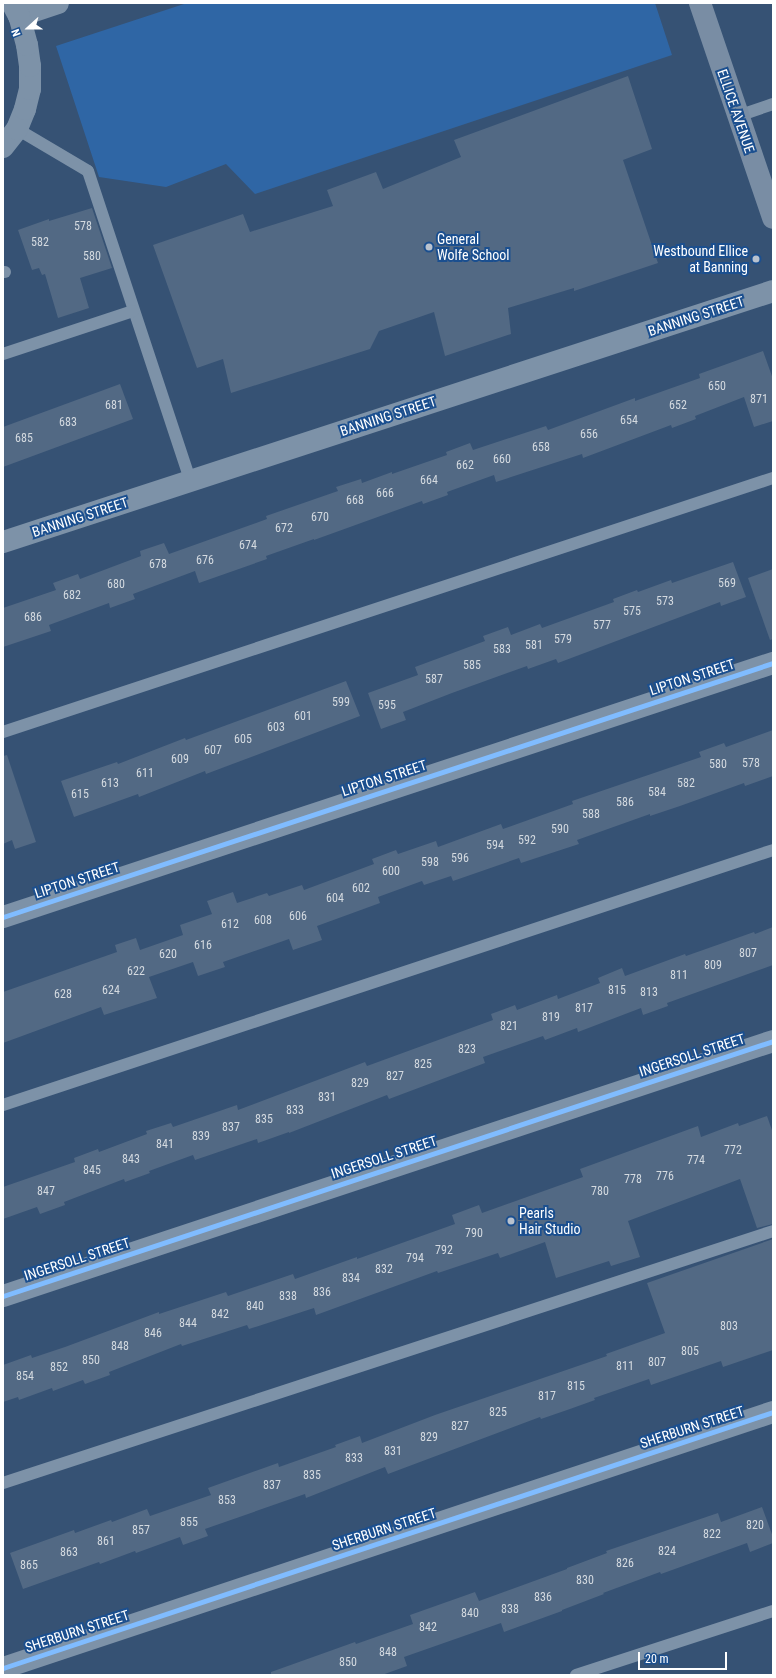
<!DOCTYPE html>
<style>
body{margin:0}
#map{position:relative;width:776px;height:1678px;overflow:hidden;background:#365274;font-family:"Roboto Condensed",sans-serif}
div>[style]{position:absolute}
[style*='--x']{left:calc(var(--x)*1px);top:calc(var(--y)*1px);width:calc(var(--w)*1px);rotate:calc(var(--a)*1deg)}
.green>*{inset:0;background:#2f66a5}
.building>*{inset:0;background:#526984}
.lane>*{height:12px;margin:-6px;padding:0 6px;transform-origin:6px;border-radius:6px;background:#7d92a8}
.street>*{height:22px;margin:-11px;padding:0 11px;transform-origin:11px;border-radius:11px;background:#7d92a8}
.secondary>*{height:22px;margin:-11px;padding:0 11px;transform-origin:11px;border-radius:11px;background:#798da4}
.cycleway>*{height:5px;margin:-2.5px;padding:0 2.5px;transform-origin:2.5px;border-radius:2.5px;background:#80bcff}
.dots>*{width:11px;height:11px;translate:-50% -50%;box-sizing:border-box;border:2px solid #1b4f8f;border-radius:50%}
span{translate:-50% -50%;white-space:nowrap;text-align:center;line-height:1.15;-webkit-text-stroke:4px #1b4f8f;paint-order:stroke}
.number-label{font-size:12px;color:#d4dae0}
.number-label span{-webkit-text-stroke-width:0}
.street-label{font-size:14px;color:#fff}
.poi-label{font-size:14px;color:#fff}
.left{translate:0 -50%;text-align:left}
.right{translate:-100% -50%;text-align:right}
.frame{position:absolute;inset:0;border:4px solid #fff;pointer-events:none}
.north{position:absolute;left:8px;top:8px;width:40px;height:40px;-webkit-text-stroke:3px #1b4f8f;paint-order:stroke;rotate:249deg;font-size:11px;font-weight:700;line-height:16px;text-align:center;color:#fff}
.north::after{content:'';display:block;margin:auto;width:14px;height:18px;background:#fff;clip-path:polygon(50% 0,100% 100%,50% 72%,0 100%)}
.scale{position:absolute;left:638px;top:1652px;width:89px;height:18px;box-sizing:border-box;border:2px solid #fff;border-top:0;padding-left:5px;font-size:12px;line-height:14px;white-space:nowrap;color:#fff;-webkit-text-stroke:3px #1b4f8f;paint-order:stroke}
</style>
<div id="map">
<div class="green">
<div style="clip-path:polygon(187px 3px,655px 3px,672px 55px,255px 194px,226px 164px,166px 187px,99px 177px,56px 46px)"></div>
</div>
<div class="building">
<div style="clip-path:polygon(628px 76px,652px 149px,623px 160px,658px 263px,574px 291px,574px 288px,508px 308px,511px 334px,445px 356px,434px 312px,379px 331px,370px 349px,231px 393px,223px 359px,197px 368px,153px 245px,243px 214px,250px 232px,333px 206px,327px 190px,376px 172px,383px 189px,461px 157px,454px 140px)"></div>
<div style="clip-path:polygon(92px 208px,112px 268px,80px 278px,89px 308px,58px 318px,45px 274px,42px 275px,39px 268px,32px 270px,18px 230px,49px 219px,49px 221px)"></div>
<div style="clip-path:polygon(763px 351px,773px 379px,773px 421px,754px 427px,744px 397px,695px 416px,696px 419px,672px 428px,671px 425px,583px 458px,582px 454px,496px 482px,494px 475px,447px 492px,448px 495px,423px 504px,422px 501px,314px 540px,314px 539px,266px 556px,267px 559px,199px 583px,195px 571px,133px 594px,135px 599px,110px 608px,109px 603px,49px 625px,51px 631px,3px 647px,3px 608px,56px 590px,53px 583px,78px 574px,80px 579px,141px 556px,140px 551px,164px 543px,169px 554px,267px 519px,266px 516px,338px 491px,336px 487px,361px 479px,362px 483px,392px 472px,392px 474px,447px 455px,446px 452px,470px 443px,473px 450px,546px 426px,548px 430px,635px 398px,635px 401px,700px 378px,699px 374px)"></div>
<div style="clip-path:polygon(120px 384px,133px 419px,3px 467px,3px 427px)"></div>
<div style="clip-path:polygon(733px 562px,746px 597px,721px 606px,720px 602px,558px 663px,556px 659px,528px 669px,527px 666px,452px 693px,403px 712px,406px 720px,381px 729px,368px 693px,418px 675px,415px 667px,485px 641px,483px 636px,508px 627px,511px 635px,540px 624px,542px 628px,614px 602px,613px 599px,637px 590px,638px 592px,671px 580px,672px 583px)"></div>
<div style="clip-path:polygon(773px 569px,773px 639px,770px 640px,748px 578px)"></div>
<div style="clip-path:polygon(346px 681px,360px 716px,206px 774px,205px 771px,139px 797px,138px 794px,74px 817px,61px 781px,117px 762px,118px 764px,185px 738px,186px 740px)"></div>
<div style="clip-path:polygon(773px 730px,773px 776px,745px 786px,744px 783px,680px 806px,650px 816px,650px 814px,577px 840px,579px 844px,521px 863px,519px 858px,453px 881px,451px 876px,424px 885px,422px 881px,378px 897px,380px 903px,317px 926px,322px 940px,293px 950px,289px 939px,223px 962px,225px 967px,198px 976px,193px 962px,149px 977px,157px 998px,104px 1015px,101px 1007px,3px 1043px,3px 992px,117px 952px,115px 945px,136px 938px,140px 950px,183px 935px,180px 925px,212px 914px,207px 901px,233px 892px,237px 903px,267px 893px,269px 896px,302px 885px,304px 890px,374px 864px,372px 859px,396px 850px,398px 854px,436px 841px,438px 847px,501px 824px,503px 829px,573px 804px,572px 801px,701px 757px,699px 752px,724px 743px,726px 747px)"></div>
<div style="clip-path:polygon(7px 755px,36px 842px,15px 849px,12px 840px,3px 844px,3px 756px)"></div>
<div style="clip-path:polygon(773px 927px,773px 965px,667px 1003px,668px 1006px,643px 1015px,641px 1008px,578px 1032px,577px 1028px,545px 1040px,543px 1036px,483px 1057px,485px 1063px,389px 1099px,387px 1095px,289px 1133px,289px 1132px,258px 1143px,257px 1139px,195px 1160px,193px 1155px,149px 1171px,150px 1173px,125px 1182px,124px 1179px,64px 1202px,65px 1205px,40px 1214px,37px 1207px,3px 1219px,3px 1187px,75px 1162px,74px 1158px,98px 1149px,99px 1152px,147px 1134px,146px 1131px,171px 1123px,173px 1127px,237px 1105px,238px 1110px,365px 1062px,367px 1066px,493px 1020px,491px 1014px,515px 1005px,517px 1010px,557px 995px,558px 999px,600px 983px,598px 978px,622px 968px,625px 976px,685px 954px,686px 956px,754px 932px,755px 934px)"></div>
<div style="clip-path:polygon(767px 1116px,773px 1133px,773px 1224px,757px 1228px,740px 1179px,628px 1221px,640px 1257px,611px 1266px,609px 1261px,556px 1278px,545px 1242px,500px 1258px,498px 1253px,438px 1273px,437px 1271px,316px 1315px,314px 1308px,249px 1329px,247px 1325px,182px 1346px,181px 1344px,109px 1372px,110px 1375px,85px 1384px,83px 1380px,53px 1391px,52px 1388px,19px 1400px,18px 1397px,3px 1402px,3px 1365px,31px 1355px,32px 1358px,65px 1347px,159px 1312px,159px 1314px,226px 1292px,228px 1296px,293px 1274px,295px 1279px,357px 1257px,357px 1259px,455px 1224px,452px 1215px,479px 1205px,482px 1213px,583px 1177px,580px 1169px,698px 1126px,701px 1137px,738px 1123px,739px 1126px)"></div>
<div style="clip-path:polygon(773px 1239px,773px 1350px,723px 1367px,721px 1361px,651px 1385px,649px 1379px,594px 1398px,595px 1400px,570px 1409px,541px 1419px,540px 1417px,388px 1474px,385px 1467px,306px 1498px,305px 1494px,205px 1529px,208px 1536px,183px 1545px,180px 1537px,136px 1553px,135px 1551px,100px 1564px,99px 1562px,23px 1589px,10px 1553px,74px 1530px,75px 1533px,111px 1520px,112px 1522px,147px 1509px,150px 1516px,211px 1495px,208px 1488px,278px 1463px,279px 1467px,336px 1447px,335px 1445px,360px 1436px,362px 1443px,435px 1415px,607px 1356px,606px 1354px,665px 1333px,647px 1283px)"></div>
<div style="clip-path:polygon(762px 1507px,773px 1537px,773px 1543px,750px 1552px,747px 1543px,661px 1574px,660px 1572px,603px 1593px,604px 1594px,562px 1610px,562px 1611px,504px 1632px,501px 1623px,404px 1657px,407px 1666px,382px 1675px,271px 1675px,271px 1672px,355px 1642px,356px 1644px,413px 1624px,410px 1615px,475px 1592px,479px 1601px,567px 1569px,567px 1568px,607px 1553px,606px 1551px,718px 1513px,721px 1522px)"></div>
</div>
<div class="lane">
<div style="--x:738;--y:116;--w:37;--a:-19"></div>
<div style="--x:17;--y:129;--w:82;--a:30.6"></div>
<div style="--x:88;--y:171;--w:325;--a:71.7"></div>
<div style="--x:3;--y:272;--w:2;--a:0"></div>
<div style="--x:3;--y:354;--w:137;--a:-18.3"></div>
<div style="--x:3;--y:732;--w:811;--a:-18.26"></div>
<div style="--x:3;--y:1105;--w:811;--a:-18.32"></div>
<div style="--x:3;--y:1483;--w:810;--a:-18.12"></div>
<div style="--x:576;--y:1675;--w:207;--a:-18"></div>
</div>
<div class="street">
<div style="--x:19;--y:16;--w:41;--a:-18.4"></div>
<div style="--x:3;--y:147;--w:23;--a:-52"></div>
<div style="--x:17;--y:129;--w:22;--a:-68"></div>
<div style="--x:25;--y:109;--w:21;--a:-76"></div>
<div style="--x:30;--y:89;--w:23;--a:-90"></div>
<div style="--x:30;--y:66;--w:21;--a:-98"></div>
<div style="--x:27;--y:45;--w:30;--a:-105"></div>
<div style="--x:19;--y:16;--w:15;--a:-118"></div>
<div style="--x:3;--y:542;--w:810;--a:-18.05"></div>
<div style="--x:3;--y:917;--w:811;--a:-18.26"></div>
<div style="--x:3;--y:1296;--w:811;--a:-18.32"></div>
<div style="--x:3;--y:1668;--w:811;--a:-18.39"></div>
</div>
<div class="secondary">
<div style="--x:700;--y:3;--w:227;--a:71.2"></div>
</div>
<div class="cycleway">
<div style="--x:3;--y:917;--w:811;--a:-18.26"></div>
<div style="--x:3;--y:1296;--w:811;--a:-18.32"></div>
<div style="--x:3;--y:1668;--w:811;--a:-18.39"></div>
</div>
<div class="dots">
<div style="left:429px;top:247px;background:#b9c2ce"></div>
<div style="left:756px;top:259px;background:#b9c2ce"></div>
<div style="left:511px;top:1221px;background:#b9c2ce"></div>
</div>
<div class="number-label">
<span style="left:83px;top:227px">578</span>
<span style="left:40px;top:243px">582</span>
<span style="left:92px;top:257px">580</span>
<span style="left:717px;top:387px">650</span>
<span style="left:759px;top:400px">871</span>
<span style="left:114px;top:406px">681</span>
<span style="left:678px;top:406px">652</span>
<span style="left:629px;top:421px">654</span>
<span style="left:68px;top:423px">683</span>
<span style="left:589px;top:435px">656</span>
<span style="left:24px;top:439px">685</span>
<span style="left:541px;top:448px">658</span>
<span style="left:502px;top:460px">660</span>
<span style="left:465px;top:466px">662</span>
<span style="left:429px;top:481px">664</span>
<span style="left:385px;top:494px">666</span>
<span style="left:355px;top:501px">668</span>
<span style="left:320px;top:518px">670</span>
<span style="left:284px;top:529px">672</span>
<span style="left:248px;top:546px">674</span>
<span style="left:205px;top:561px">676</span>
<span style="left:158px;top:565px">678</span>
<span style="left:727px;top:584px">569</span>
<span style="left:116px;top:585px">680</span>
<span style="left:72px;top:596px">682</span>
<span style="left:665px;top:602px">573</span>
<span style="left:632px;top:612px">575</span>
<span style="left:33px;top:618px">686</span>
<span style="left:602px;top:626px">577</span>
<span style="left:563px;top:640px">579</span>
<span style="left:534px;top:646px">581</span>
<span style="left:502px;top:650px">583</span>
<span style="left:472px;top:666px">585</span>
<span style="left:434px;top:680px">587</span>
<span style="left:341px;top:703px">599</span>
<span style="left:387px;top:706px">595</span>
<span style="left:303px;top:717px">601</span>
<span style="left:276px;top:728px">603</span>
<span style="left:243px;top:740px">605</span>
<span style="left:213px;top:751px">607</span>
<span style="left:180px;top:760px">609</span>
<span style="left:751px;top:764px">578</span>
<span style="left:718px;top:765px">580</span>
<span style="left:145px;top:774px">611</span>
<span style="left:110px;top:784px">613</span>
<span style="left:686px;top:784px">582</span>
<span style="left:657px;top:793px">584</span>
<span style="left:80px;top:795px">615</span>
<span style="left:625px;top:803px">586</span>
<span style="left:591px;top:815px">588</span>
<span style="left:560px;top:830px">590</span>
<span style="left:527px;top:841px">592</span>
<span style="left:495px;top:846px">594</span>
<span style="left:460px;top:859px">596</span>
<span style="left:430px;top:863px">598</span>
<span style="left:391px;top:872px">600</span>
<span style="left:361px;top:889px">602</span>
<span style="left:335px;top:899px">604</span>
<span style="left:298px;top:917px">606</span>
<span style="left:263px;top:921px">608</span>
<span style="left:230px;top:925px">612</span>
<span style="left:203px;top:946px">616</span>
<span style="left:748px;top:954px">807</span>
<span style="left:168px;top:955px">620</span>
<span style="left:713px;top:966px">809</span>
<span style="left:136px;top:972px">622</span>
<span style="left:679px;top:976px">811</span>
<span style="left:111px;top:991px">624</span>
<span style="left:617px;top:991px">815</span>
<span style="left:649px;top:993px">813</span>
<span style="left:63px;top:995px">628</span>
<span style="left:584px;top:1009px">817</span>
<span style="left:551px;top:1018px">819</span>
<span style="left:509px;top:1027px">821</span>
<span style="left:467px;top:1050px">823</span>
<span style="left:423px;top:1065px">825</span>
<span style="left:395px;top:1077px">827</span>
<span style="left:360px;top:1084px">829</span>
<span style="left:327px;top:1098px">831</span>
<span style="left:295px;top:1111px">833</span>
<span style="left:264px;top:1120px">835</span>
<span style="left:231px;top:1128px">837</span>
<span style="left:201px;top:1137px">839</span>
<span style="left:165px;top:1145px">841</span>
<span style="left:733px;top:1151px">772</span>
<span style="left:131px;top:1160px">843</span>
<span style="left:696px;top:1161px">774</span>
<span style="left:92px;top:1171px">845</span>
<span style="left:665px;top:1177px">776</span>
<span style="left:633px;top:1180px">778</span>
<span style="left:46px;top:1192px">847</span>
<span style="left:600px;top:1192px">780</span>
<span style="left:474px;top:1234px">790</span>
<span style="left:444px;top:1251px">792</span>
<span style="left:415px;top:1259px">794</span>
<span style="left:384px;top:1270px">832</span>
<span style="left:351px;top:1279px">834</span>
<span style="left:322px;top:1293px">836</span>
<span style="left:288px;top:1297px">838</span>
<span style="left:255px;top:1307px">840</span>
<span style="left:220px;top:1315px">842</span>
<span style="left:188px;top:1324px">844</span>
<span style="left:729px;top:1327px">803</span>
<span style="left:153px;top:1334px">846</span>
<span style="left:120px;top:1347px">848</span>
<span style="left:690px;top:1352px">805</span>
<span style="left:91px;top:1361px">850</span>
<span style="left:657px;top:1363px">807</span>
<span style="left:625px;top:1367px">811</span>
<span style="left:59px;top:1368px">852</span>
<span style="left:25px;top:1377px">854</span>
<span style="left:576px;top:1387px">815</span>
<span style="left:547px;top:1397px">817</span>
<span style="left:498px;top:1413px">825</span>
<span style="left:460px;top:1427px">827</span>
<span style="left:429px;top:1438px">829</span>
<span style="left:393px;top:1452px">831</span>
<span style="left:354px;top:1459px">833</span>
<span style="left:312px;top:1476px">835</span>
<span style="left:272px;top:1486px">837</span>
<span style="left:227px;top:1501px">853</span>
<span style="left:189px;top:1523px">855</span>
<span style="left:755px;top:1526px">820</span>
<span style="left:141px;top:1531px">857</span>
<span style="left:712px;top:1535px">822</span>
<span style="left:106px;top:1542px">861</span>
<span style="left:667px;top:1552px">824</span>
<span style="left:69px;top:1553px">863</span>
<span style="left:625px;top:1564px">826</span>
<span style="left:29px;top:1566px">865</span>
<span style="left:585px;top:1581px">830</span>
<span style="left:543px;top:1598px">836</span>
<span style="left:510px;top:1610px">838</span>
<span style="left:470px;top:1614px">840</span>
<span style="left:428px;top:1628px">842</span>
<span style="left:388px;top:1653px">848</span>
<span style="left:348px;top:1663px">850</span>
</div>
<div class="street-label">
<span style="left:736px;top:111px;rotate:71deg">ELLICE AVENUE</span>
<span style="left:696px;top:316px;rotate:-18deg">BANNING STREET</span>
<span style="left:388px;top:416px;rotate:-18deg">BANNING STREET</span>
<span style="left:80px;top:517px;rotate:-18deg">BANNING STREET</span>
<span style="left:692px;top:677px;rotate:-18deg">LIPTON STREET</span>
<span style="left:384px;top:778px;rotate:-18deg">LIPTON STREET</span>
<span style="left:77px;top:880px;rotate:-18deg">LIPTON STREET</span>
<span style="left:692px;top:1055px;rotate:-18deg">INGERSOLL STREET</span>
<span style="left:384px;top:1157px;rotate:-18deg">INGERSOLL STREET</span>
<span style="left:77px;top:1259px;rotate:-18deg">INGERSOLL STREET</span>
<span style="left:692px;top:1427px;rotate:-18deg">SHERBURN STREET</span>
<span style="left:384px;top:1529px;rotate:-18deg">SHERBURN STREET</span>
<span style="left:77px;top:1631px;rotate:-18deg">SHERBURN STREET</span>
</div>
<div class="poi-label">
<span class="left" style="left:437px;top:247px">General<br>Wolfe School</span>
<span class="right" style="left:748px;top:259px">Westbound Ellice<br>at Banning</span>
<span class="left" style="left:519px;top:1221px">Pearls<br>Hair Studio</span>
</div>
<div class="frame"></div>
<div class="north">N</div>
<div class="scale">20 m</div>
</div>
